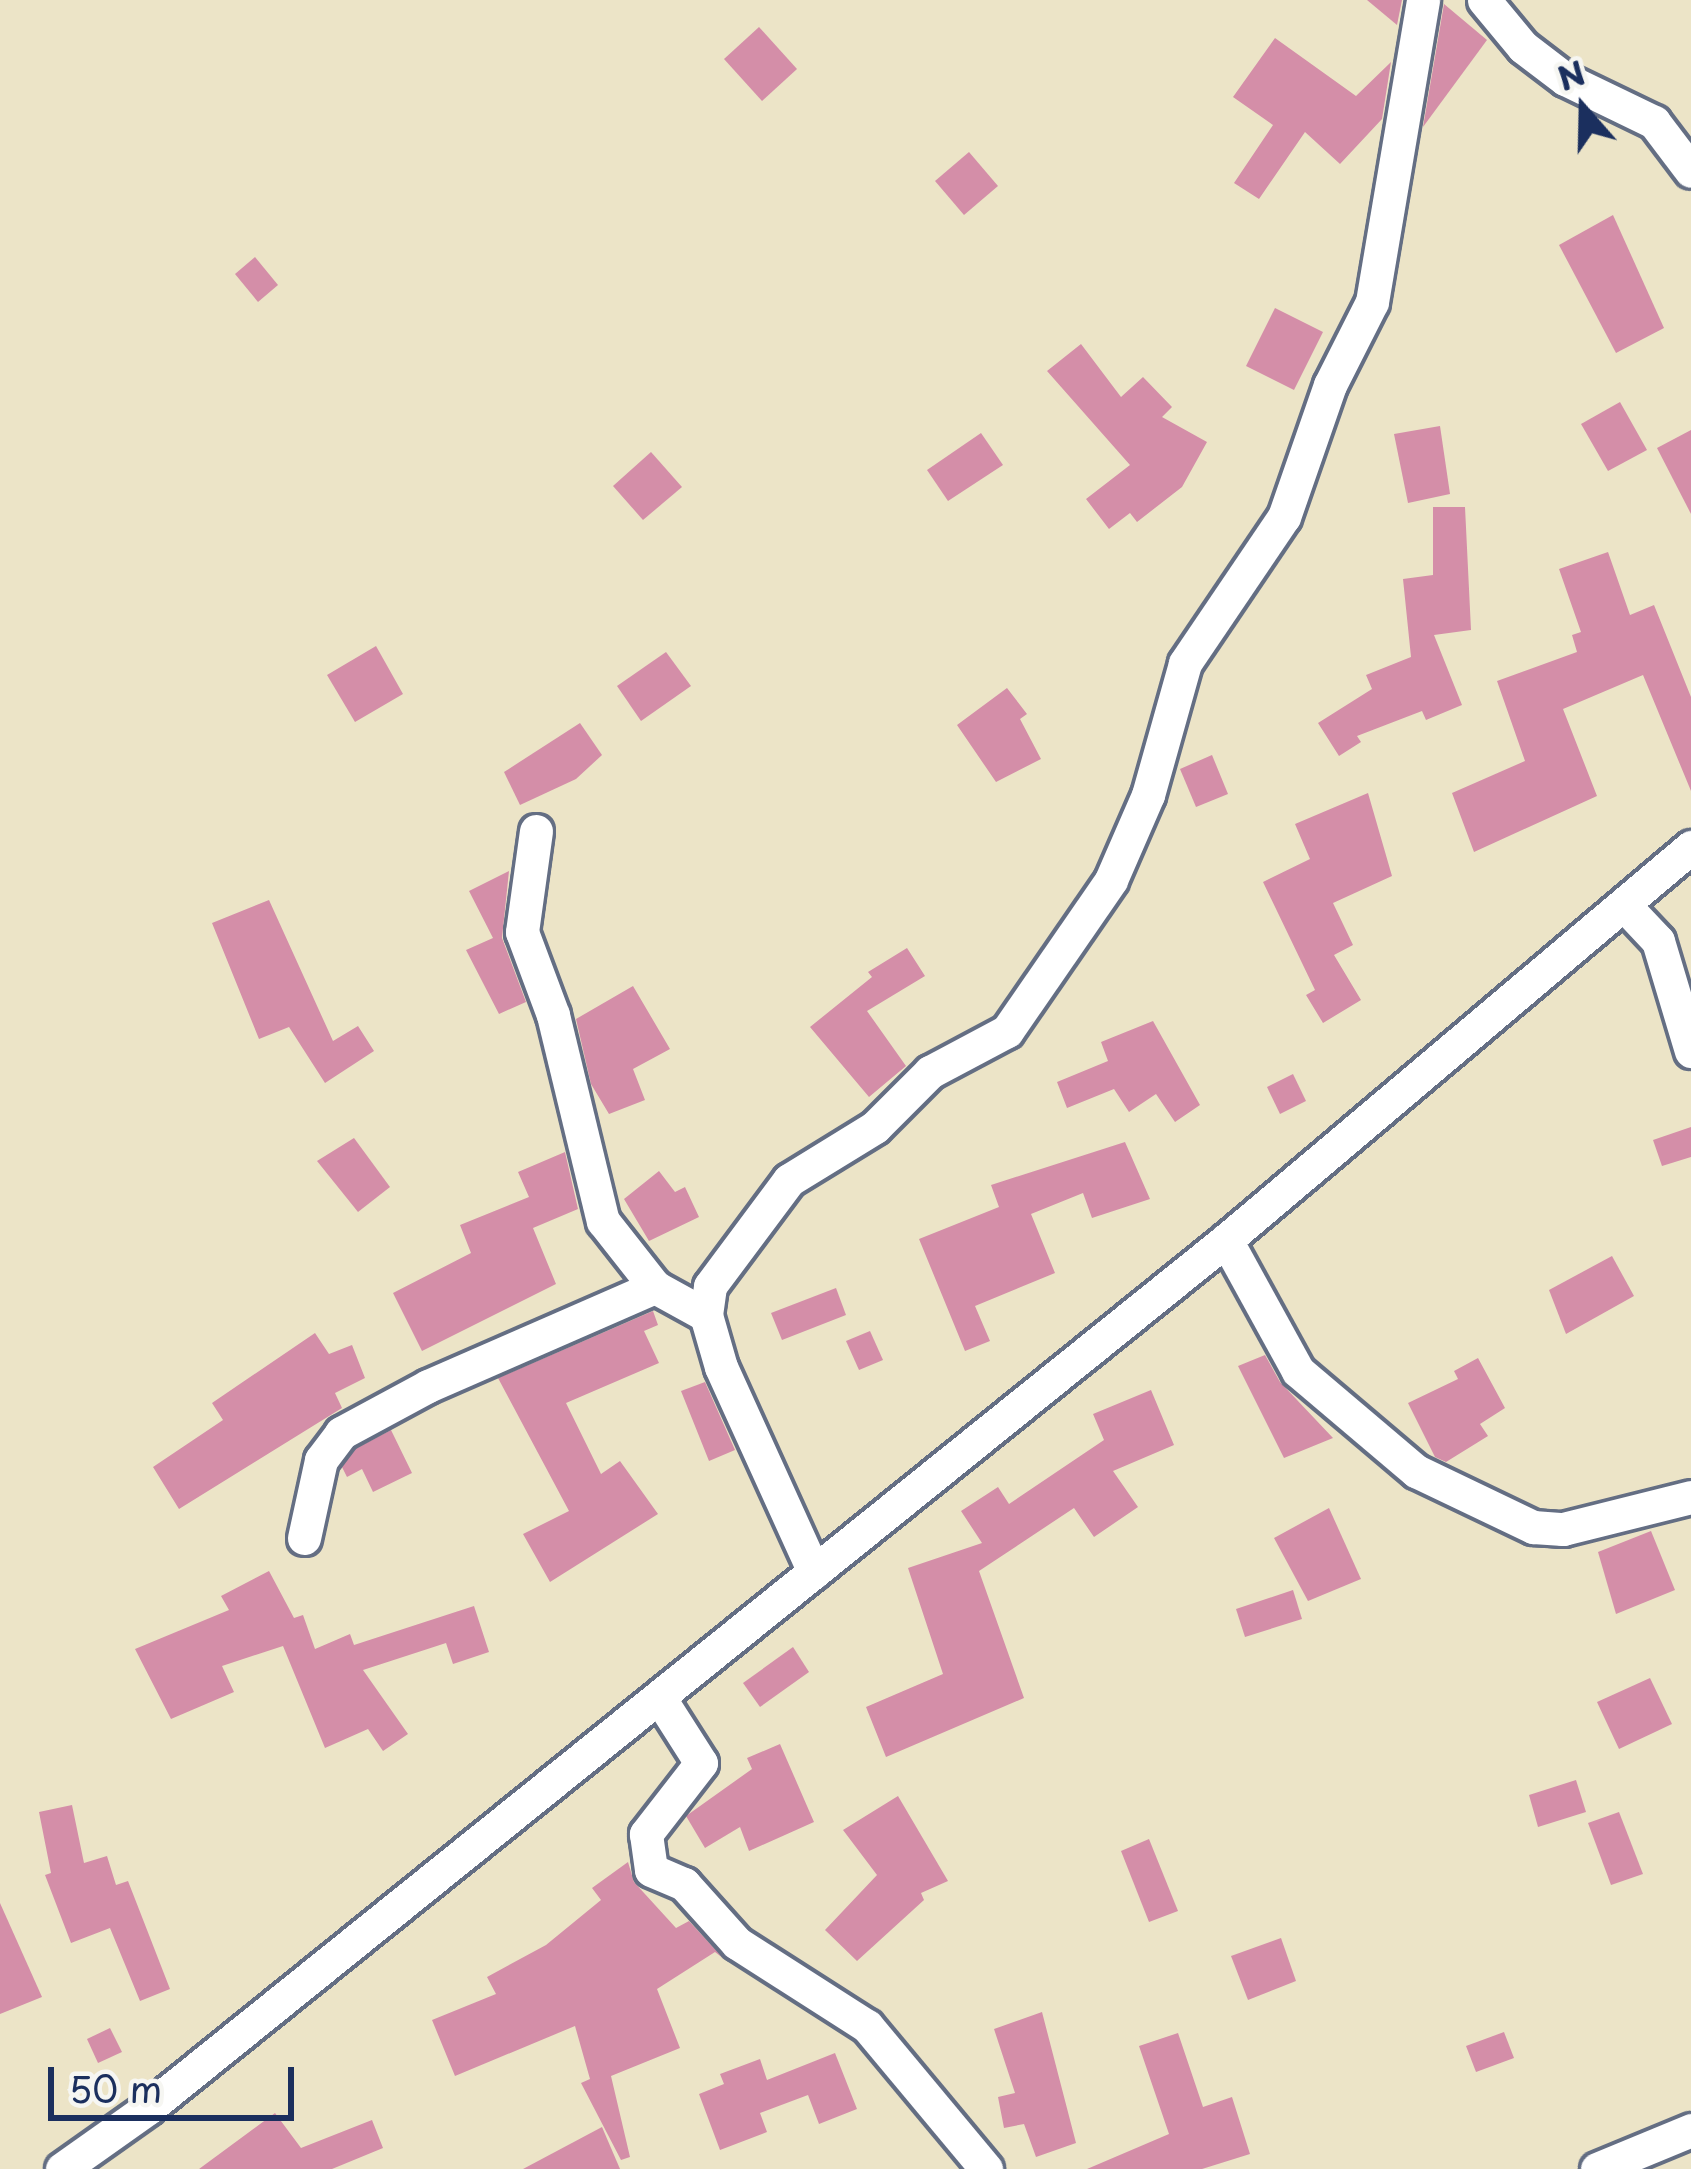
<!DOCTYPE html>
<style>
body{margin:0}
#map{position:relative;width:1691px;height:2169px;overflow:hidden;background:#ece4c7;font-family:"Playpen Sans",sans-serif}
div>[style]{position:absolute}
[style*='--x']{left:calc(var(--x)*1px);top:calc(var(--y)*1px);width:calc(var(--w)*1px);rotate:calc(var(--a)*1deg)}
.building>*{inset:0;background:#d48ea8}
.roads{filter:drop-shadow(3px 0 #646e83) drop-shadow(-3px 0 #646e83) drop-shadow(0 3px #646e83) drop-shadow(0 -3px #646e83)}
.minor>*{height:33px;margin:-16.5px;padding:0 16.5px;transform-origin:16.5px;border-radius:16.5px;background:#fff}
span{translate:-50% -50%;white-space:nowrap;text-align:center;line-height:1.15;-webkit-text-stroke:12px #f6f6f2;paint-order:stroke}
.north{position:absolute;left:1523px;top:48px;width:120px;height:120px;-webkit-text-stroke:9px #f6f6f2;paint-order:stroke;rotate:340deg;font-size:33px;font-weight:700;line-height:48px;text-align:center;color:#1b2f5e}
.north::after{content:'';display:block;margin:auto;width:42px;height:54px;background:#1b2f5e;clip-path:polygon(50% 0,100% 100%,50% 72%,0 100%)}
.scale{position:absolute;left:48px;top:2067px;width:246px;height:54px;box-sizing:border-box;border:6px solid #1b2f5e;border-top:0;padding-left:15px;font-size:36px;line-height:42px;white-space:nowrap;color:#1b2f5e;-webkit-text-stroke:9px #f6f6f2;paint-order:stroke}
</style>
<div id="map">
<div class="building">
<div style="clip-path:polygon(1367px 0,1402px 0,1397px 25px)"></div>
<div style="clip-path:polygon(1444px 4px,1487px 40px,1423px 127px)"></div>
<div style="clip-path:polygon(759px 27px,797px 69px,762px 101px,724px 59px)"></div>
<div style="clip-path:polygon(1275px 38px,1356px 96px,1391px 62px,1382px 119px,1340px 164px,1305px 132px,1259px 199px,1234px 183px,1273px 125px,1233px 97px)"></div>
<div style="clip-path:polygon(969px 152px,998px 186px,964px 215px,935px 181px)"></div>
<div style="clip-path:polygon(1613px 215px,1664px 328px,1616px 353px,1559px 245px)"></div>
<div style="clip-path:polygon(255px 257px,278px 285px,258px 302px,235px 274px)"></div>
<div style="clip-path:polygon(1275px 308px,1323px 332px,1294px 390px,1246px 366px)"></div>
<div style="clip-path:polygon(1081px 344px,1121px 397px,1143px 377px,1172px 407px,1162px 417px,1207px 442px,1182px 487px,1137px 522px,1130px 513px,1109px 529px,1086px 499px,1130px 465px,1047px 371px)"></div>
<div style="clip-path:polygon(1620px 402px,1647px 450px,1608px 471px,1581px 424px)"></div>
<div style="clip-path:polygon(1440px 426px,1450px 494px,1408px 503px,1394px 434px)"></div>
<div style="clip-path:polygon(1691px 430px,1691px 514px,1657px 448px)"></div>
<div style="clip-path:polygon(981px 433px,1003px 465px,948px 501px,927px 470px)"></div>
<div style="clip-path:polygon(651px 452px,682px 487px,643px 520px,613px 486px)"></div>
<div style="clip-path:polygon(1433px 507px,1465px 507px,1471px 630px,1434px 635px,1462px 705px,1426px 720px,1422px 711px,1357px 736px,1361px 742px,1339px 756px,1318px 723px,1372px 689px,1366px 675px,1411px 657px,1403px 579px,1433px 575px)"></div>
<div style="clip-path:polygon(1608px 552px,1630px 615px,1654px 605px,1691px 697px,1691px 791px,1643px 675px,1563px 709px,1597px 796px,1474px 852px,1452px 793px,1525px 761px,1497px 681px,1577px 652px,1572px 635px,1581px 632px,1559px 569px)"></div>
<div style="clip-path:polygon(376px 646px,403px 694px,355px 722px,327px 675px)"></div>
<div style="clip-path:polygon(666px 652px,691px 686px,641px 721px,617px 686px)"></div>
<div style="clip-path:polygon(1007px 688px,1027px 714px,1020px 719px,1041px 759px,996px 782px,957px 725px)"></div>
<div style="clip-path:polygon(580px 723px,602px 755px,576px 779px,520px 805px,504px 772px)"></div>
<div style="clip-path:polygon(1212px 755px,1228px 794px,1196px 807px,1180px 769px)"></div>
<div style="clip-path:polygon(1368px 793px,1392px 876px,1333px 903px,1353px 945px,1334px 955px,1361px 1000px,1323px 1023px,1306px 995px,1315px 990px,1263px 882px,1310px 859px,1295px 824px)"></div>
<div style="clip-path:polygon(509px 871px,502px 938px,526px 1002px,499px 1014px,466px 950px,493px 938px,469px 891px)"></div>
<div style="clip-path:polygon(269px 900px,333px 1041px,358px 1026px,374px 1051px,325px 1083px,289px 1027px,259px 1039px,212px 923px)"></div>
<div style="clip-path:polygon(907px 948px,925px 976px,867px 1011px,906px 1066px,869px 1097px,810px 1027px,872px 977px,868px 972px)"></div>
<div style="clip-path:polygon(633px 986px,670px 1049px,633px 1069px,645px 1100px,609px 1114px,591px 1084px,576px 1019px)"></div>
<div style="clip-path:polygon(1153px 1021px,1200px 1105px,1175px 1122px,1156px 1094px,1129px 1112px,1114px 1089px,1067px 1108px,1057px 1082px,1108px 1061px,1101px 1042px)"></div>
<div style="clip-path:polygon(1293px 1074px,1306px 1101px,1280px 1114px,1267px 1087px)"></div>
<div style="clip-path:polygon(1691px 1127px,1691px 1157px,1662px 1166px,1653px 1140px)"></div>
<div style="clip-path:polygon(354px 1138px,390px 1187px,358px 1212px,317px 1161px)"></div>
<div style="clip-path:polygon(1125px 1142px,1150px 1199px,1092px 1218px,1083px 1193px,1031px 1214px,1055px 1273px,975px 1306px,990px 1341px,965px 1351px,919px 1239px,999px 1207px,991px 1185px)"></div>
<div style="clip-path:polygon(565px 1152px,578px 1209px,533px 1228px,556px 1284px,422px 1351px,393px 1293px,471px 1253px,460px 1225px,529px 1197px,518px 1172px)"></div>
<div style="clip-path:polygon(659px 1171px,675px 1192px,685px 1187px,699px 1217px,649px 1241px,624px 1199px)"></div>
<div style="clip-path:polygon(1612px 1256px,1634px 1296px,1566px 1334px,1549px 1290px)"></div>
<div style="clip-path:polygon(836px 1288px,846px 1315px,782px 1340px,771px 1313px)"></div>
<div style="clip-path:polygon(653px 1311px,658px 1325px,644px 1331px,659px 1363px,566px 1403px,601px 1474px,620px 1461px,658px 1514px,550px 1582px,523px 1534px,569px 1511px,498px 1378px)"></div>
<div style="clip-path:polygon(870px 1331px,883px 1360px,859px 1370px,846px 1341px)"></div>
<div style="clip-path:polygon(315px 1333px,329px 1354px,352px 1345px,365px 1378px,335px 1393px,342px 1408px,179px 1509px,153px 1467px,223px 1420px,212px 1403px)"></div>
<div style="clip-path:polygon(1265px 1355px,1280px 1382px,1333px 1438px,1284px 1458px,1238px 1366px)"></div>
<div style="clip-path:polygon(1478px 1358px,1505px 1408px,1480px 1424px,1488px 1436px,1446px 1462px,1435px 1457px,1408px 1403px,1458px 1379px,1454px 1371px)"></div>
<div style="clip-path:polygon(705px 1382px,735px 1450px,709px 1461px,681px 1391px)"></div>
<div style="clip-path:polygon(1151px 1390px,1174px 1445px,1113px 1471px,1138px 1507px,1094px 1537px,1074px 1508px,979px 1571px,1024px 1698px,886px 1757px,866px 1707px,943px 1674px,908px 1568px,982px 1543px,961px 1511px,998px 1487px,1009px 1504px,1104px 1440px,1093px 1414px)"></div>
<div style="clip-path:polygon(391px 1430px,412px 1473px,373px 1492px,362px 1469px,347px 1477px,342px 1467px,355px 1449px)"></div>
<div style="clip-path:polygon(1329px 1508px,1361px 1579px,1308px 1601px,1274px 1538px)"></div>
<div style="clip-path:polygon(1651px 1531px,1675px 1590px,1616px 1614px,1598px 1552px)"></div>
<div style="clip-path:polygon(269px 1571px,294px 1618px,303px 1615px,315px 1649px,350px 1634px,354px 1645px,474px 1606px,489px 1652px,453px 1664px,446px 1643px,363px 1670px,408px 1734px,383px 1751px,368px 1729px,325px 1748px,283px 1646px,222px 1666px,234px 1692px,171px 1719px,135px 1649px,229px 1610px,221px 1596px)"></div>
<div style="clip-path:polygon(1293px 1590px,1302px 1619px,1245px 1637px,1236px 1609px)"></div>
<div style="clip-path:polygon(793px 1647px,809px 1672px,760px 1707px,743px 1683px)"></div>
<div style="clip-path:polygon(1650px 1678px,1672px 1724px,1619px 1749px,1597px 1702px)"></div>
<div style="clip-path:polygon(780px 1744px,814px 1822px,749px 1851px,740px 1827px,705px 1848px,686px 1816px,752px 1769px,747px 1758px)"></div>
<div style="clip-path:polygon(1576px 1780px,1586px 1812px,1538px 1827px,1529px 1795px)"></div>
<div style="clip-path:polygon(898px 1796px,948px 1881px,921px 1893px,924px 1900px,857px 1961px,825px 1930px,877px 1875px,843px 1830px)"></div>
<div style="clip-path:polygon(72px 1805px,84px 1863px,107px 1856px,116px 1885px,128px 1881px,170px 1989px,140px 2001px,110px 1928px,71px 1943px,45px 1875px,51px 1873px,39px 1812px)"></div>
<div style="clip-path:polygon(1619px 1812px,1643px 1874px,1611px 1885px,1588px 1823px)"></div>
<div style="clip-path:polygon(1149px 1839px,1178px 1911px,1149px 1922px,1121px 1851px)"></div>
<div style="clip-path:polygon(628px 1862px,634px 1882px,676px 1928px,689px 1921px,724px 1959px,715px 1952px,657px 1989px,680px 2048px,611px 2076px,630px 2157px,621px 2160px,581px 2083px,590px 2079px,575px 2026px,455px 2076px,432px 2020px,496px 1994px,487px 1977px,546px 1945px,601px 1900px,592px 1888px)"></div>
<div style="clip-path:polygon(0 1903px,42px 1997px,0 2014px)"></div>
<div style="clip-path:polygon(1281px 1938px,1296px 1981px,1248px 2000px,1231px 1956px)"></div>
<div style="clip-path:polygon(1042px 2012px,1076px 2143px,1036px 2157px,1024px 2124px,1004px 2128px,998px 2097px,1015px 2093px,994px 2029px)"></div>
<div style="clip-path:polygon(110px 2028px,122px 2052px,98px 2063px,87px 2039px)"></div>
<div style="clip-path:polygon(1504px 2032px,1514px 2058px,1476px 2072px,1466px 2046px)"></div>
<div style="clip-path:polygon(1178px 2033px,1203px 2107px,1232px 2097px,1250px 2154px,1202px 2169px,1087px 2169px,1169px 2134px,1139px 2046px)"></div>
<div style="clip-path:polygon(835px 2053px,857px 2109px,819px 2124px,808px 2095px,760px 2113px,767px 2132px,720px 2150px,699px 2094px,724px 2084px,720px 2074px,760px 2059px,767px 2080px)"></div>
<div style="clip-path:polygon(275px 2113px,301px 2148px,372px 2120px,383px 2148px,332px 2169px,199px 2169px)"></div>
<div style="clip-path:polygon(602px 2127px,620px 2169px,523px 2169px)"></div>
</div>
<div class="roads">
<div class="minor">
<div style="--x:1484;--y:0;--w:61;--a:50.3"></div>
<div style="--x:1523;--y:47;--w:53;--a:37.3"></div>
<div style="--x:1565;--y:79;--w:99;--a:25.8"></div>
<div style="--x:1654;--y:122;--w:61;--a:52.9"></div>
<div style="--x:536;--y:831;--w:102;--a:97.9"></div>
<div style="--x:522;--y:932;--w:89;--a:69.5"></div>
<div style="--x:553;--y:1015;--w:212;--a:76.4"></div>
<div style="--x:603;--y:1221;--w:84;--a:51.8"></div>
<div style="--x:655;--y:1287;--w:58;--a:28.8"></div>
<div style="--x:1625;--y:906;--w:48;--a:46.7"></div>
<div style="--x:1658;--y:941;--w:115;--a:73.3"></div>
<div style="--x:1226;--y:1240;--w:149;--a:61.2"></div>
<div style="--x:1298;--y:1371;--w:155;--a:40.3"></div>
<div style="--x:1416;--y:1471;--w:130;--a:25.6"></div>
<div style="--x:1533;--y:1527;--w:30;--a:4"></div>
<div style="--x:1563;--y:1529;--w:132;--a:-14"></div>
<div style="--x:304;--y:1538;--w:80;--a:-77.7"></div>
<div style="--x:321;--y:1460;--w:34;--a:-53"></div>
<div style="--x:341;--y:1433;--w:99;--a:-28.4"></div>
<div style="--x:428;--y:1386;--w:248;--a:-23.6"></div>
<div style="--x:814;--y:1572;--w:225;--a:-114.4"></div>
<div style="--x:721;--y:1367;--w:54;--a:-106.1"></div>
<div style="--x:706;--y:1315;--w:29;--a:-82"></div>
<div style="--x:710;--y:1286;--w:132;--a:-53.3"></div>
<div style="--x:789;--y:1180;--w:101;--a:-31.6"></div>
<div style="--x:875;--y:1127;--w:78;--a:-45"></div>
<div style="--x:930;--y:1072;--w:87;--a:-28"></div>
<div style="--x:1007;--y:1031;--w:183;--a:-55.4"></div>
<div style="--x:1111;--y:880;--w:93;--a:-66.5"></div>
<div style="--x:1148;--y:795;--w:137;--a:-74.3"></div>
<div style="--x:1185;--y:663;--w:176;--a:-55.9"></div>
<div style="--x:1284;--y:517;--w:140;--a:-70.8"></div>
<div style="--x:1330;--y:385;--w:93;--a:-63.2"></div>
<div style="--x:1372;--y:302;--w:306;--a:-80.4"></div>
<div style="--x:659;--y:1697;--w:78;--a:57.5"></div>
<div style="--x:701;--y:1763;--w:90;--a:127.8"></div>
<div style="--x:646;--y:1834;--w:36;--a:82"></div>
<div style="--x:651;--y:1870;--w:36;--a:23"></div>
<div style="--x:684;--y:1884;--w:79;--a:48.1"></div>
<div style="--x:737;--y:1943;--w:154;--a:32.6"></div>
<div style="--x:867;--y:2026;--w:186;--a:50.2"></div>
<div style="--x:62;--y:2169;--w:105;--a:-35.3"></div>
<div style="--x:148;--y:2108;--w:1384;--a:-38.84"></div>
<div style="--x:1226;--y:1240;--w:609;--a:-40.2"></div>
<div style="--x:1597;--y:2169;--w:102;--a:-22.5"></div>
</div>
</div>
<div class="north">N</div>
<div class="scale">50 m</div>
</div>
